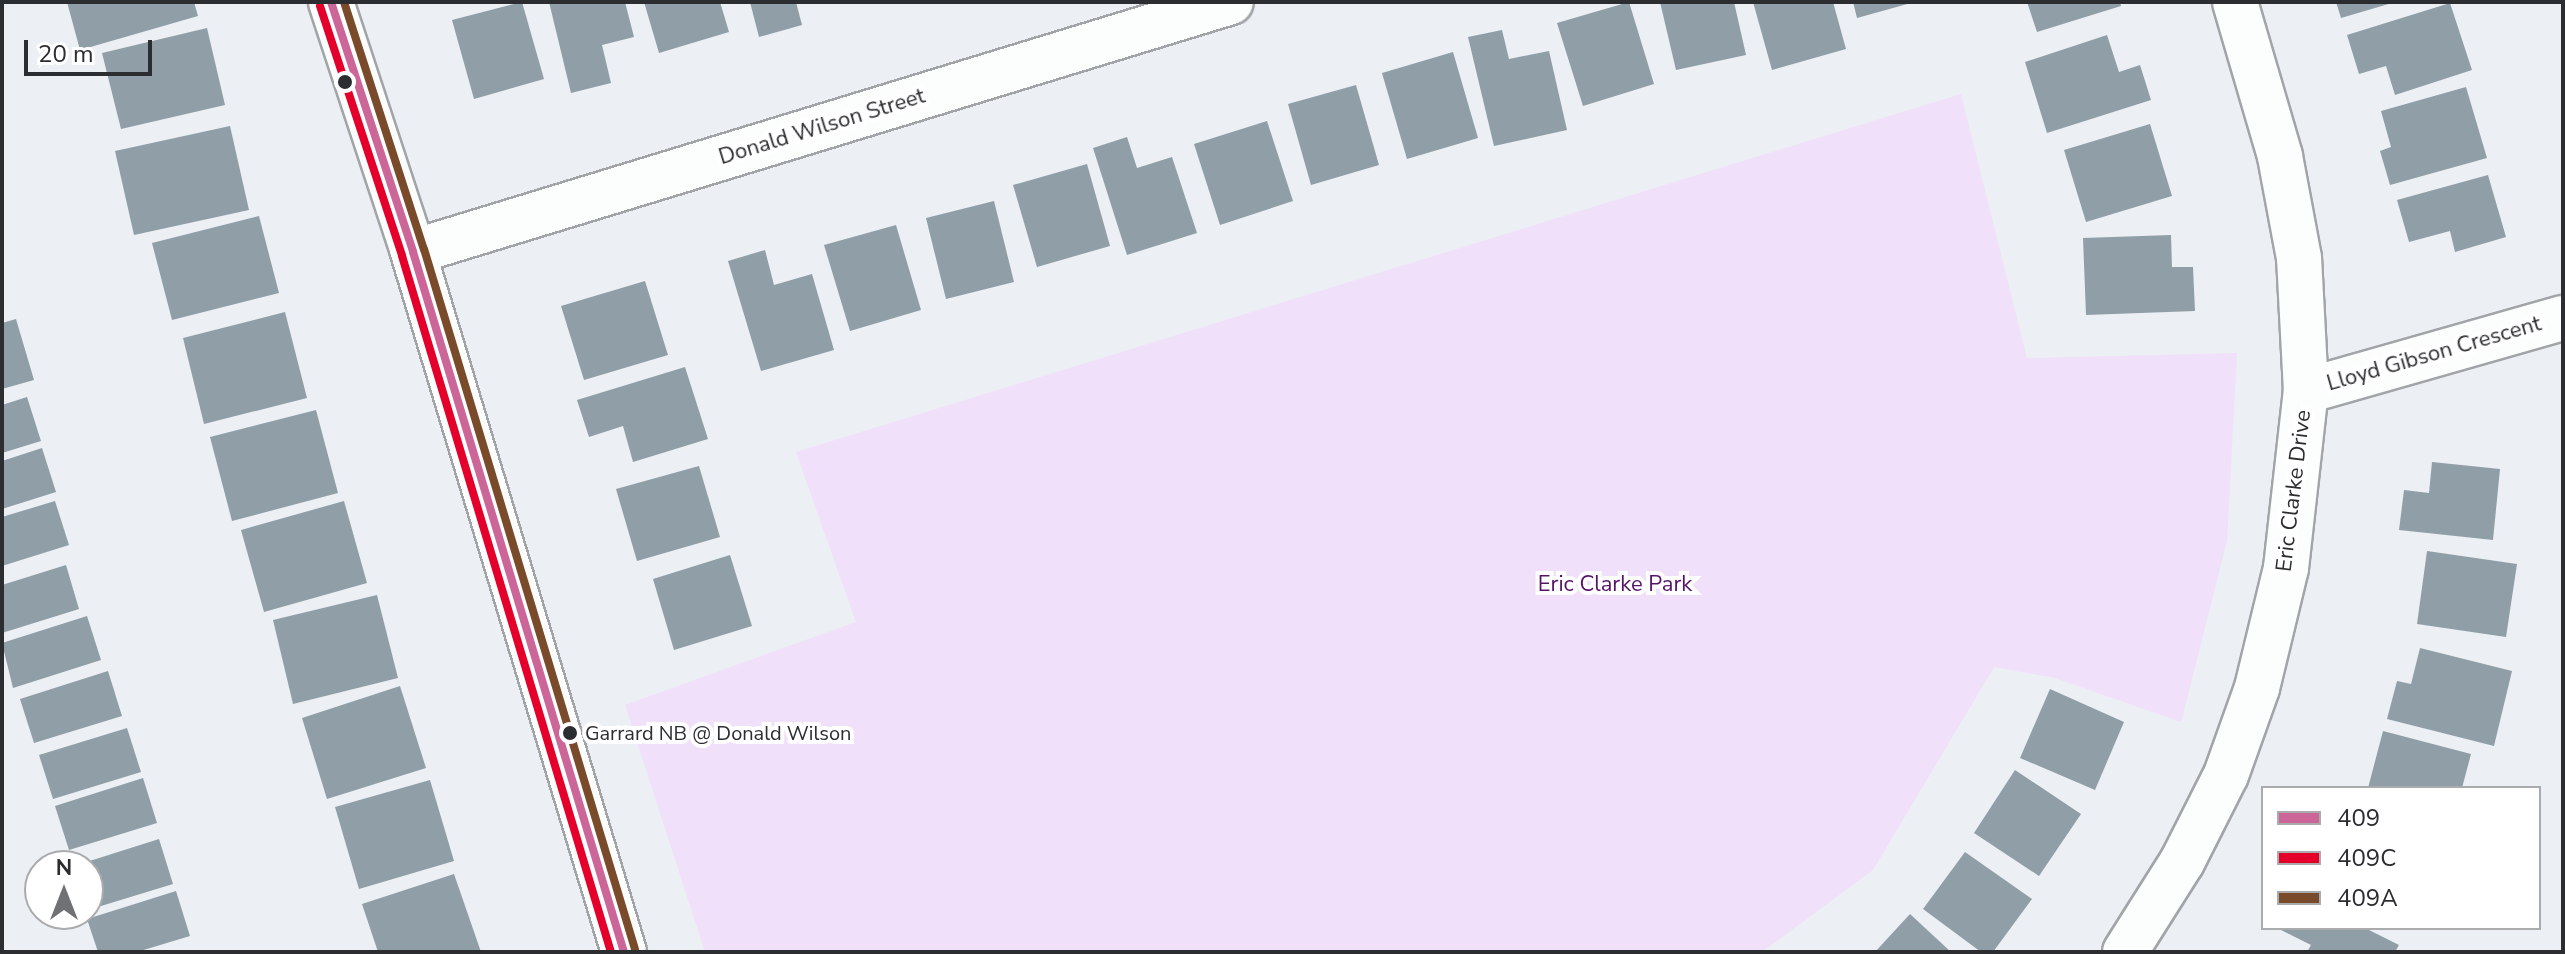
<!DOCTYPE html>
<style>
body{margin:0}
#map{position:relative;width:2565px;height:954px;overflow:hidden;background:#eceff4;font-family:"Nunito Sans",sans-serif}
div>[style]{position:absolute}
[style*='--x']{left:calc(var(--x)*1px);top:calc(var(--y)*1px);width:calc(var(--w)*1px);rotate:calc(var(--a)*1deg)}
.green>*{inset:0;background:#f0e0f9}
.building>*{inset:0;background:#8f9ea7}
.roads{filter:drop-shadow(2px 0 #a2a4a8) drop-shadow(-2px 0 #a2a4a8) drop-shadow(0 2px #a2a4a8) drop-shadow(0 -2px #a2a4a8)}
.minor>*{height:44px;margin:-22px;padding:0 22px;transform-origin:22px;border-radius:22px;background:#fcfdfd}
.bus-1>*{height:8px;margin:-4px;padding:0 4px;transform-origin:4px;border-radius:4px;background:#c69}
.bus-2>*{height:8px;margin:-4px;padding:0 4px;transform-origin:4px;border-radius:4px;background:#e4002b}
.bus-3>*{height:8px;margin:-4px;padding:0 4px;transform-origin:4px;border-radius:4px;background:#7a4b2a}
.dots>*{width:22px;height:22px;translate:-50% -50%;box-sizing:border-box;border:4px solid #fff;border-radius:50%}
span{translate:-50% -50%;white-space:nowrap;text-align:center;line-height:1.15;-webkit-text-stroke:8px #fff;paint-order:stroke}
.bus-label{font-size:20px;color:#2b2d31}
.left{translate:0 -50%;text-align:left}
.street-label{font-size:22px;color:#2b2d31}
.park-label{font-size:22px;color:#551466}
.frame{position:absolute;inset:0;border:4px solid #2b2d31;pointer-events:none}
.legend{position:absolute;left:2261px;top:786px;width:280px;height:144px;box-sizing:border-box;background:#fff;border:2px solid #aaabad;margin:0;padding:10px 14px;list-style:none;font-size:24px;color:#2b2d31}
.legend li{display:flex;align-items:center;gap:16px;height:40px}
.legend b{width:40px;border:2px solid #aaabad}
.north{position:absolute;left:24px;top:850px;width:80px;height:80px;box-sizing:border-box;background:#fff;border:2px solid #aaabad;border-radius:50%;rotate:0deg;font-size:22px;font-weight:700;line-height:32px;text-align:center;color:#2b2d31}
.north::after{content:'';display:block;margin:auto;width:28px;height:36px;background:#6f7175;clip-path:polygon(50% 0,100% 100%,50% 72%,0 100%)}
.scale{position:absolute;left:24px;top:40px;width:128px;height:36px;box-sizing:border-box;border:4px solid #2b2d31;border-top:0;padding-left:10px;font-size:24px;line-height:28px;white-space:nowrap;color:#2b2d31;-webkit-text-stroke:6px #fff;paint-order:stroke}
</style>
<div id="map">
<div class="green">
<div style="clip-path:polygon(1961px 94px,2027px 358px,2237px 353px,2227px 541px,2181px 722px,2055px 678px,1994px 667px,1873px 870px,1762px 952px,705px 952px,625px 705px,856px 622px,796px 452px)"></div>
</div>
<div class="building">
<div style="clip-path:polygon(67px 2px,194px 2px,198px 16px,80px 50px)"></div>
<div style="clip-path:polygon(522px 2px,544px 79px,474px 99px,452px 20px)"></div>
<div style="clip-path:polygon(549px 2px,625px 2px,634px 37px,602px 45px,611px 83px,571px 93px)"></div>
<div style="clip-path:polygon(644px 2px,720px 2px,729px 32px,659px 53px)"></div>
<div style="clip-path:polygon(750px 2px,796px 2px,802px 25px,759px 37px)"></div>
<div style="clip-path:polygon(1629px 2px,1654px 84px,1583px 106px,1557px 23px)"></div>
<div style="clip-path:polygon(1660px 2px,1734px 2px,1746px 55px,1676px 70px)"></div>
<div style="clip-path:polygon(1753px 2px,1833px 2px,1846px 49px,1772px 70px)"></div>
<div style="clip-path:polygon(1853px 2px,1911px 2px,1911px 3px,1857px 18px)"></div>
<div style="clip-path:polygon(2027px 2px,2120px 2px,2121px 6px,2037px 32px)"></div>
<div style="clip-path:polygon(2336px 2px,2392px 2px,2392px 3px,2341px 18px)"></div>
<div style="clip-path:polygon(2450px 3px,2472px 70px,2395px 95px,2386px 66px,2359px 74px,2347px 35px)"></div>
<div style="clip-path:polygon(207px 28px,225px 105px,121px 129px,102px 53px)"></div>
<div style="clip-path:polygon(1502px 30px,1509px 59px,1549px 51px,1567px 130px,1494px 146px,1468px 37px)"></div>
<div style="clip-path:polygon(2107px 35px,2119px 72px,2140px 65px,2151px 100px,2047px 133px,2025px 62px)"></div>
<div style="clip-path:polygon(1453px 52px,1478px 138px,1407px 159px,1382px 73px)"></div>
<div style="clip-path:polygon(1356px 85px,1379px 165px,1311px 185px,1288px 104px)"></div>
<div style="clip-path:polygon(2466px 87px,2487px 158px,2390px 185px,2380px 151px,2391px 147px,2381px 111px)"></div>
<div style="clip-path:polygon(1267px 121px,1293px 201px,1220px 225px,1194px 144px)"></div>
<div style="clip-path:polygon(2150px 124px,2172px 196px,2086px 222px,2064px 150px)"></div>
<div style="clip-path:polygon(230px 126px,249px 210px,134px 235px,115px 151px)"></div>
<div style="clip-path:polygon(1127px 137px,1137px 168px,1172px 157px,1197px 233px,1127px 255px,1093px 148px)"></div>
<div style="clip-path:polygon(1087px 164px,1110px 246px,1037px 267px,1013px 185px)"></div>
<div style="clip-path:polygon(2488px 175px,2506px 237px,2455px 252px,2450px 231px,2409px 242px,2397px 200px)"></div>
<div style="clip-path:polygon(994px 201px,1014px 282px,946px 299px,926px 218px)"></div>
<div style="clip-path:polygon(259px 216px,279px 293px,172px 320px,152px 243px)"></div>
<div style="clip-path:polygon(896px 225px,921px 310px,850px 331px,824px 245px)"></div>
<div style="clip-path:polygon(2171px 235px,2172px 267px,2193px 267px,2195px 311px,2086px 315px,2083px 238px)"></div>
<div style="clip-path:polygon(765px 250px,774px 285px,812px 274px,834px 350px,761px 371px,728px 261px)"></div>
<div style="clip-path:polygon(645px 281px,668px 355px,584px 380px,561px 306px)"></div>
<div style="clip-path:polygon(285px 312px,307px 398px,204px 424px,183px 338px)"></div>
<div style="clip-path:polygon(16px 319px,34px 380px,2px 389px,2px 323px)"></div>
<div style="clip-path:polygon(685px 367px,708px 439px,633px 462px,623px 426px,589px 437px,577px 400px)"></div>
<div style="clip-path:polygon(27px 397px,41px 441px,2px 453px,2px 405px)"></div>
<div style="clip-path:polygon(316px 410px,338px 493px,232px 521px,210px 437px)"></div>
<div style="clip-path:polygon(42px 448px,56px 492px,2px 509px,2px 461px)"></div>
<div style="clip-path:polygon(2432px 462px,2500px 469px,2493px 540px,2399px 530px,2404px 490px,2429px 493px)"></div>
<div style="clip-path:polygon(699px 466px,720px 537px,637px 561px,616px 489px)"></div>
<div style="clip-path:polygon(55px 501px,69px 545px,2px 566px,2px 517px)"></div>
<div style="clip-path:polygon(344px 501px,367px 583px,264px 612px,241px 530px)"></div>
<div style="clip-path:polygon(2427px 551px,2517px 564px,2506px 637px,2417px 624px)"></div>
<div style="clip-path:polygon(730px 555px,752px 626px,674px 650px,653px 579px)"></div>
<div style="clip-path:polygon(66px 565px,79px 609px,2px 633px,2px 585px)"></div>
<div style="clip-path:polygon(377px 595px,398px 678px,293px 704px,273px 620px)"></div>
<div style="clip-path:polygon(87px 616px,101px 660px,13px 688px,2px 643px)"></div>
<div style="clip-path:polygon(2420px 648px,2512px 671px,2494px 746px,2387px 719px,2397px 681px,2411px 684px)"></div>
<div style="clip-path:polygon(108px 671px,122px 716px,34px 743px,20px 699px)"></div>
<div style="clip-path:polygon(400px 686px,426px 768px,327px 799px,302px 718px)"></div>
<div style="clip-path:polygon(2050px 689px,2124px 722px,2095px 790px,2020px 758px)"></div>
<div style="clip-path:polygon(127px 728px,141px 772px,53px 799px,39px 755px)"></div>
<div style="clip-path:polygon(2383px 731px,2471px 754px,2462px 788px,2368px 788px)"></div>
<div style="clip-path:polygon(2015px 770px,2081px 814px,2039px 876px,1974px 833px)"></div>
<div style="clip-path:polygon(143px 778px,157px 823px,69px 850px,55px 806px)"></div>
<div style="clip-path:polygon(430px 780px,454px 861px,359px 889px,335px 807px)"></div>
<div style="clip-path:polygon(159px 839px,173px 884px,88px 910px,88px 866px,77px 865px)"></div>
<div style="clip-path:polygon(1965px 852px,2032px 899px,1993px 952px,1981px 952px,1923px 909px)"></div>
<div style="clip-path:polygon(454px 874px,481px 952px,378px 952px,362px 904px)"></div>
<div style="clip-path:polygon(176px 891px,190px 936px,137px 952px,98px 952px,87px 919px)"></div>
<div style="clip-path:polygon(1910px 914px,1951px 952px,1875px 952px)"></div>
<div style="clip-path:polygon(2277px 928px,2365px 928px,2399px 945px,2395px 952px,2307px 952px,2311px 945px)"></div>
</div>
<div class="roads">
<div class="minor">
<div style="--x:331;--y:2;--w:263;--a:71.8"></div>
<div style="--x:413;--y:252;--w:731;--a:73.23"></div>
<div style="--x:413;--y:252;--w:855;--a:-16.99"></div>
<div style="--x:2306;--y:391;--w:267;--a:-15.9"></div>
<div style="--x:2125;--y:952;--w:107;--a:-57.7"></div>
<div style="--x:2182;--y:862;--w:97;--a:-63.2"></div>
<div style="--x:2226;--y:775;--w:92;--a:-70.4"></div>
<div style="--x:2257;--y:688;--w:123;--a:-76.4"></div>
<div style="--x:2286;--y:568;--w:178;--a:-83.6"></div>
<div style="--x:2306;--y:391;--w:133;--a:-93"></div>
<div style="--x:2299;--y:258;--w:104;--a:-100.6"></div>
<div style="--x:2280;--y:156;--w:160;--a:-106.3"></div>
</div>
</div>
<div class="bus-1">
<div style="--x:331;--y:2;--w:263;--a:71.8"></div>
<div style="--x:413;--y:252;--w:731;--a:73.23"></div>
</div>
<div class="bus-2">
<div style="--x:320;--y:6;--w:263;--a:71.8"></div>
<div style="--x:402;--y:256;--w:727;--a:73.29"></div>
</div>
<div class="bus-3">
<div style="--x:344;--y:2;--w:260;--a:72.1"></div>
<div style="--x:424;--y:249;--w:731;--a:73.23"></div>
</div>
<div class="dots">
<div style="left:345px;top:82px;background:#2b2d31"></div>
<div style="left:570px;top:733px;background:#2b2d31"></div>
</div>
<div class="bus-label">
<span class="left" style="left:585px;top:733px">Garrard NB @ Donald Wilson</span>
</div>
<div class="street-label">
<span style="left:822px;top:127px;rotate:-17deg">Donald Wilson Street</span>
<span style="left:2434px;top:354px;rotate:-16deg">Lloyd Gibson Crescent</span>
<span style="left:2294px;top:491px;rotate:-83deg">Eric Clarke Drive</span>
</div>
<div class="park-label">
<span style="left:1615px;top:585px">Eric Clarke Park</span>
</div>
<div class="frame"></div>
<ul class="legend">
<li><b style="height:10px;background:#c69"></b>409</li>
<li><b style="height:10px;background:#e4002b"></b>409C</li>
<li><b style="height:10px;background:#7a4b2a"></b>409A</li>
</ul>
<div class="north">N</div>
<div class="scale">20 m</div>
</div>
